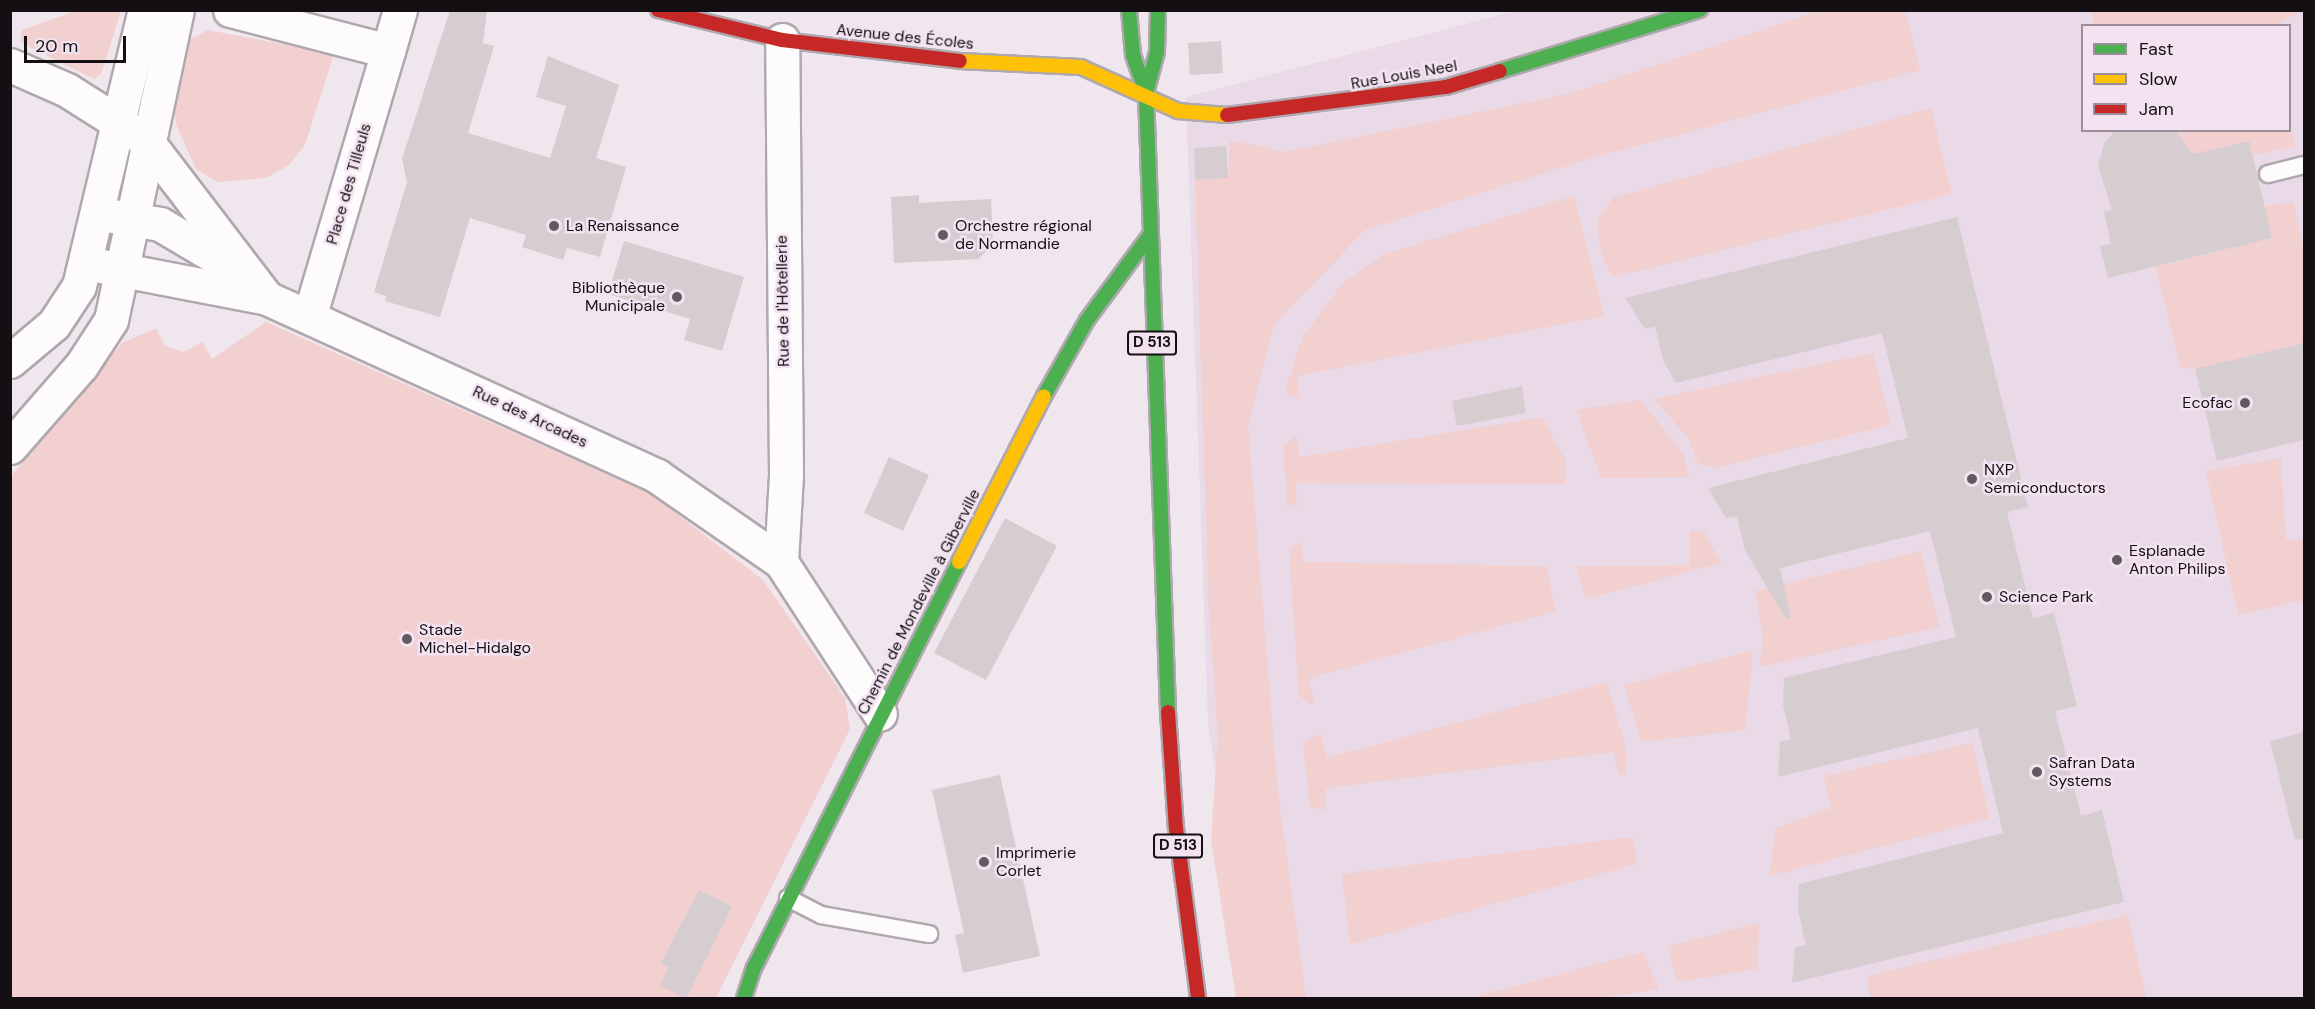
<!DOCTYPE html>
<meta charset="utf-8">
<style>
body{margin:0}
#map{position:relative;width:2315px;height:1009px;overflow:hidden;background:#f0e6ee;font-family:"DM Sans",sans-serif}
div>[style]{position:absolute}
[style*='--x']{left:calc(var(--x)*1px);top:calc(var(--y)*1px);width:calc(var(--w)*1px);rotate:calc(var(--a)*1deg)}
.built>*{inset:0;background:#ead9e7}
.green>*{inset:0;background:#f1d0cf}
.building>*{inset:0;background:#d6cdd1}
.roads{filter:drop-shadow(2px 0 #afa8ae) drop-shadow(-2px 0 #afa8ae) drop-shadow(0 2px #afa8ae) drop-shadow(0 -2px #afa8ae)}
.lane>*{height:16px;margin:-8px;padding:0 8px;transform-origin:8px;border-radius:8px;background:#fdfbfc}
.street>*{height:33px;margin:-16.5px;padding:0 16.5px;transform-origin:16.5px;border-radius:16.5px;background:#fdfbfc}
.fast>*{height:14px;margin:-7px;padding:0 7px;transform-origin:7px;border-radius:7px;background:#4caf50}
.slow>*{height:14px;margin:-7px;padding:0 7px;transform-origin:7px;border-radius:7px;background:#ffc107}
.jam>*{height:14px;margin:-7px;padding:0 7px;transform-origin:7px;border-radius:7px;background:#c62828}
.dots>*{width:16px;height:16px;translate:-50% -50%;box-sizing:border-box;border:3px solid #f3e3f1;border-radius:50%}
span{translate:-50% -50%;white-space:nowrap;text-align:center;line-height:1.15;-webkit-text-stroke:5px #f3e3f1;paint-order:stroke}
.shield-label span{padding:2px 4px;background:#f3e3f1;border:2px solid;border-radius:4px;-webkit-text-stroke-width:0}
.shield-label{font-size:15px;color:#140f13;font-weight:700}
.street-label{font-size:16px;color:#140f13}
.poi-label{font-size:16px;color:#140f13}
.left{translate:0 -50%;text-align:left}
.right{translate:-100% -50%;text-align:right}
.frame{position:absolute;inset:0;border:12px solid #140f13;pointer-events:none}
.legend{position:absolute;left:2081px;top:24px;width:210px;height:108px;box-sizing:border-box;background:#f3e3f1;border:2px solid #9a8e98;margin:0;padding:8px 10px;list-style:none;font-size:18px;color:#140f13}
.legend li{display:flex;align-items:center;gap:12px;height:30px}
.legend b{width:30px;border:2px solid #9a8e98}
.scale{position:absolute;left:24px;top:36px;width:102px;height:27px;box-sizing:border-box;border:3px solid #140f13;border-top:0;padding-left:8px;font-size:18px;line-height:21px;white-space:nowrap;color:#140f13;-webkit-text-stroke:4px #f3e3f1;paint-order:stroke}
</style>
<div id="map">
<div class="built">
<div style="clip-path:polygon(evenodd,1516px 11px,2304px 11px,2304px 998px,1246px 998px,1208px 721px,1186px 97px,1516px 11px,2082px 26px,2290px 26px,2290px 130px,2082px 130px,2082px 26px)"></div>
</div>
<div class="green">
<div style="clip-path:polygon(78px 10px,121px 11px,101px 74px,94px 79px,20px 42px,22px 30px)"></div>
<div style="clip-path:polygon(2304px 10px,2274px 26px,2094px 25px,2091px 11px)"></div>
<div style="clip-path:polygon(1819px 11px,1905px 11px,1920px 70px,1588px 159px,1365px 230px,1274px 325px,1248px 425px,1278px 792px,1306px 998px,1236px 998px,1211px 840px,1218px 736px,1209px 611px,1195px 180px,1228px 178px,1230px 140px,1284px 152px,1568px 94px)"></div>
<div style="clip-path:polygon(208px 30px,334px 54px,305px 145px,289px 165px,266px 178px,217px 182px,196px 169px,177px 127px,171px 97px,191px 39px)"></div>
<div style="clip-path:polygon(1931px 108px,1952px 194px,1612px 277px,1601px 252px,1597px 220px,1613px 198px)"></div>
<div style="clip-path:polygon(2290px 129px,2296px 146px,2252px 155px,2248px 141px,2211px 150px,2190px 164px,2174px 131px)"></div>
<div style="clip-path:polygon(1574px 196px,1604px 316px,1297px 376px,1300px 399px,1285px 392px,1302px 338px,1343px 283px,1385px 254px)"></div>
<div style="clip-path:polygon(2294px 202px,2304px 253px,2304px 343px,2197px 369px,2180px 367px,2155px 267px,2272px 238px,2264px 206px)"></div>
<div style="clip-path:polygon(266px 322px,651px 494px,763px 580px,845px 698px,850px 729px,716px 998px,11px 998px,11px 476px,122px 343px,156px 328px,165px 346px,184px 352px,203px 342px,212px 359px)"></div>
<div style="clip-path:polygon(1873px 353px,1891px 425px,1714px 468px,1698px 463px,1688px 438px,1654px 399px)"></div>
<div style="clip-path:polygon(1640px 400px,1683px 453px,1689px 477px,1601px 478px,1576px 410px)"></div>
<div style="clip-path:polygon(1542px 417px,1566px 461px,1566px 484px,1295px 483px,1297px 506px,1287px 504px,1283px 446px,1296px 436px,1300px 457px)"></div>
<div style="clip-path:polygon(2281px 458px,2286px 540px,2304px 540px,2304px 600px,2238px 615px,2206px 471px)"></div>
<div style="clip-path:polygon(1690px 531px,1704px 531px,1721px 563px,1586px 599px,1576px 566px,1690px 565px)"></div>
<div style="clip-path:polygon(1301px 542px,1304px 562px,1546px 566px,1556px 611px,1309px 678px,1314px 703px,1309px 704px,1299px 695px,1290px 568px,1291px 548px)"></div>
<div style="clip-path:polygon(1921px 551px,1939px 627px,1759px 667px,1763px 638px,1755px 591px)"></div>
<div style="clip-path:polygon(1753px 650px,1745px 730px,1642px 742px,1624px 685px)"></div>
<div style="clip-path:polygon(1607px 682px,1627px 752px,1625px 774px,1618px 775px,1614px 752px,1326px 788px,1325px 810px,1310px 807px,1303px 742px,1321px 733px,1327px 758px)"></div>
<div style="clip-path:polygon(1972px 743px,1990px 818px,1769px 876px,1776px 828px,1831px 808px,1824px 776px)"></div>
<div style="clip-path:polygon(1633px 837px,1637px 864px,1350px 944px,1342px 874px)"></div>
<div style="clip-path:polygon(2127px 915px,2147px 998px,1861px 998px,1870px 997px,1867px 976px)"></div>
<div style="clip-path:polygon(1753px 924px,1759px 925px,1757px 969px,1677px 982px,1668px 946px)"></div>
<div style="clip-path:polygon(1643px 952px,1659px 989px,1603px 998px,1471px 998px)"></div>
</div>
<div class="building">
<div style="clip-path:polygon(450px 10px,487px 10px,483px 43px,494px 46px,468px 133px,550px 158px,566px 106px,536px 97px,548px 56px,619px 85px,596px 158px,626px 167px,600px 257px,567px 248px,563px 260px,522px 247px,526px 235px,470px 218px,440px 317px,385px 301px,386px 296px,374px 292px,407px 182px,402px 159px)"></div>
<div style="clip-path:polygon(1221px 41px,1223px 73px,1190px 75px,1188px 43px)"></div>
<div style="clip-path:polygon(2115px 130px,2175px 130px,2193px 154px,2249px 141px,2272px 238px,2108px 278px,2100px 246px,2111px 244px,2104px 212px,2112px 210px,2098px 166px,2104px 144px)"></div>
<div style="clip-path:polygon(1226px 146px,1228px 178px,1195px 180px,1194px 148px)"></div>
<div style="clip-path:polygon(919px 195px,919px 203px,991px 199px,993px 243px,979px 259px,894px 263px,891px 197px)"></div>
<div style="clip-path:polygon(1957px 217px,2028px 507px,2007px 512px,2033px 618px,2054px 613px,2077px 706px,2055px 711px,2081px 816px,2102px 810px,2124px 902px,1792px 983px,1795px 948px,1806px 945px,1798px 911px,1799px 884px,2003px 833px,1978px 728px,1778px 777px,1780px 742px,1791px 739px,1783px 705px,1784px 678px,1956px 637px,1930px 531px,1780px 568px,1791px 617px,1786px 619px,1745px 550px,1737px 516px,1726px 518px,1708px 488px,1908px 438px,1882px 333px,1676px 383px,1663px 360px,1655px 326px,1645px 329px,1625px 298px)"></div>
<div style="clip-path:polygon(624px 241px,744px 277px,722px 351px,684px 340px,690px 319px,608px 294px)"></div>
<div style="clip-path:polygon(2304px 343px,2304px 440px,2217px 461px,2195px 369px)"></div>
<div style="clip-path:polygon(1522px 386px,1526px 413px,1457px 426px,1452px 401px)"></div>
<div style="clip-path:polygon(889px 457px,929px 475px,903px 531px,864px 513px)"></div>
<div style="clip-path:polygon(1005px 518px,1057px 546px,986px 680px,934px 653px)"></div>
<div style="clip-path:polygon(2304px 732px,2304px 839px,2295px 840px,2270px 741px)"></div>
<div style="clip-path:polygon(1000px 775px,1040px 956px,963px 973px,955px 935px,964px 933px,932px 790px)"></div>
<div style="clip-path:polygon(699px 890px,732px 907px,686px 999px,660px 985px,669px 967px,661px 963px)"></div>
</div>
<div class="roads">
<div class="lane">
<div style="--x:2268;--y:174;--w:37;--a:-14"></div>
<div style="--x:788;--y:898;--w:37;--a:27"></div>
<div style="--x:821;--y:915;--w:110;--a:10"></div>
</div>
<div class="street">
<div style="--x:230;--y:10;--w:163;--a:14.5"></div>
<div style="--x:388;--y:51;--w:277;--a:106.5"></div>
<div style="--x:388;--y:51;--w:43;--a:-73.7"></div>
<div style="--x:10;--y:65;--w:62;--a:23.7"></div>
<div style="--x:67;--y:90;--w:93;--a:32.3"></div>
<div style="--x:146;--y:140;--w:199;--a:52.6"></div>
<div style="--x:113;--y:216;--w:48;--a:9.7"></div>
<div style="--x:160;--y:224;--w:88;--a:30.6"></div>
<div style="--x:86;--y:263;--w:184;--a:10.9"></div>
<div style="--x:267;--y:298;--w:429;--a:24.5"></div>
<div style="--x:657;--y:476;--w:151;--a:34.7"></div>
<div style="--x:781;--y:562;--w:181;--a:56.9"></div>
<div style="--x:10;--y:361;--w:57;--a:-40.1"></div>
<div style="--x:54;--y:324;--w:45;--a:-56.7"></div>
<div style="--x:79;--y:286;--w:284;--a:-76.6"></div>
<div style="--x:10;--y:447;--w:108;--a:-48.8"></div>
<div style="--x:81;--y:366;--w:55;--a:-56.9"></div>
<div style="--x:111;--y:320;--w:317;--a:-78"></div>
<div style="--x:781;--y:562;--w:88;--a:-86.7"></div>
<div style="--x:786;--y:474;--w:434;--a:-90.5"></div>
</div>
<div class="fast">
<div style="--x:1129;--y:10;--w:45;--a:84.9"></div>
<div style="--x:1133;--y:55;--w:40;--a:71.1"></div>
<div style="--x:1158;--y:10;--w:42;--a:91.4"></div>
<div style="--x:1157;--y:52;--w:42;--a:105"></div>
<div style="--x:1146;--y:93;--w:619;--a:87.96"></div>
<div style="--x:1500;--y:71;--w:209;--a:-17"></div>
<div style="--x:1044;--y:396;--w:87;--a:-60.5"></div>
<div style="--x:1087;--y:320;--w:106;--a:-53.5"></div>
<div style="--x:744;--y:998;--w:32;--a:-72"></div>
<div style="--x:754;--y:968;--w:455;--a:-63.2"></div>
</div>
<div class="slow">
<div style="--x:960;--y:61;--w:121;--a:2.8"></div>
<div style="--x:1081;--y:67;--w:107;--a:24.4"></div>
<div style="--x:1178;--y:111;--w:49;--a:4.7"></div>
<div style="--x:959;--y:562;--w:186;--a:-62.9"></div>
</div>
<div class="jam">
<div style="--x:658;--y:10;--w:128;--a:13.6"></div>
<div style="--x:782;--y:40;--w:179;--a:6.7"></div>
<div style="--x:1227;--y:115;--w:221;--a:-7.3"></div>
<div style="--x:1446;--y:87;--w:56;--a:-16.5"></div>
<div style="--x:1168;--y:712;--w:116;--a:86.1"></div>
<div style="--x:1176;--y:828;--w:171;--a:82.6"></div>
</div>
</div>
<div class="dots">
<div style="left:554px;top:226px;background:#615a60"></div>
<div style="left:943px;top:235px;background:#615a60"></div>
<div style="left:677px;top:297px;background:#615a60"></div>
<div style="left:2245px;top:403px;background:#615a60"></div>
<div style="left:1972px;top:479px;background:#615a60"></div>
<div style="left:2117px;top:560px;background:#615a60"></div>
<div style="left:1987px;top:597px;background:#615a60"></div>
<div style="left:407px;top:639px;background:#615a60"></div>
<div style="left:2037px;top:772px;background:#615a60"></div>
<div style="left:984px;top:862px;background:#615a60"></div>
</div>
<div class="shield-label">
<span style="left:1152px;top:343px">D 513</span>
<span style="left:1178px;top:846px">D 513</span>
</div>
<div class="street-label">
<span style="left:905px;top:37px;rotate:6deg">Avenue des Écoles</span>
<span style="left:1404px;top:75px;rotate:-10deg">Rue Louis Neel</span>
<span style="left:349px;top:184px;rotate:-74deg">Place des Tilleuls</span>
<span style="left:783px;top:301px;rotate:-91deg">Rue de l'Hôtellerie</span>
<span style="left:530px;top:417px;rotate:25deg">Rue des Arcades</span>
<span style="left:919px;top:602px;rotate:-63deg">Chemin de Mondeville à Giberville</span>
</div>
<div class="poi-label">
<span class="left" style="left:566px;top:226px">La Renaissance</span>
<span class="left" style="left:955px;top:235px">Orchestre régional<br>de Normandie</span>
<span class="right" style="left:665px;top:297px">Bibliothèque<br>Municipale</span>
<span class="right" style="left:2233px;top:403px">Ecofac</span>
<span class="left" style="left:1984px;top:479px">NXP<br>Semiconductors</span>
<span class="left" style="left:2129px;top:560px">Esplanade<br>Anton Philips</span>
<span class="left" style="left:1999px;top:597px">Science Park</span>
<span class="left" style="left:419px;top:639px">Stade<br>Michel-Hidalgo</span>
<span class="left" style="left:2049px;top:772px">Safran Data<br>Systems</span>
<span class="left" style="left:996px;top:862px">Imprimerie<br>Corlet</span>
</div>
<div class="frame"></div>
<ul class="legend">
<li><b style="height:8px;background:#4caf50"></b>Fast</li>
<li><b style="height:8px;background:#ffc107"></b>Slow</li>
<li><b style="height:8px;background:#c62828"></b>Jam</li>
</ul>
<div class="scale">20 m</div>
</div>
